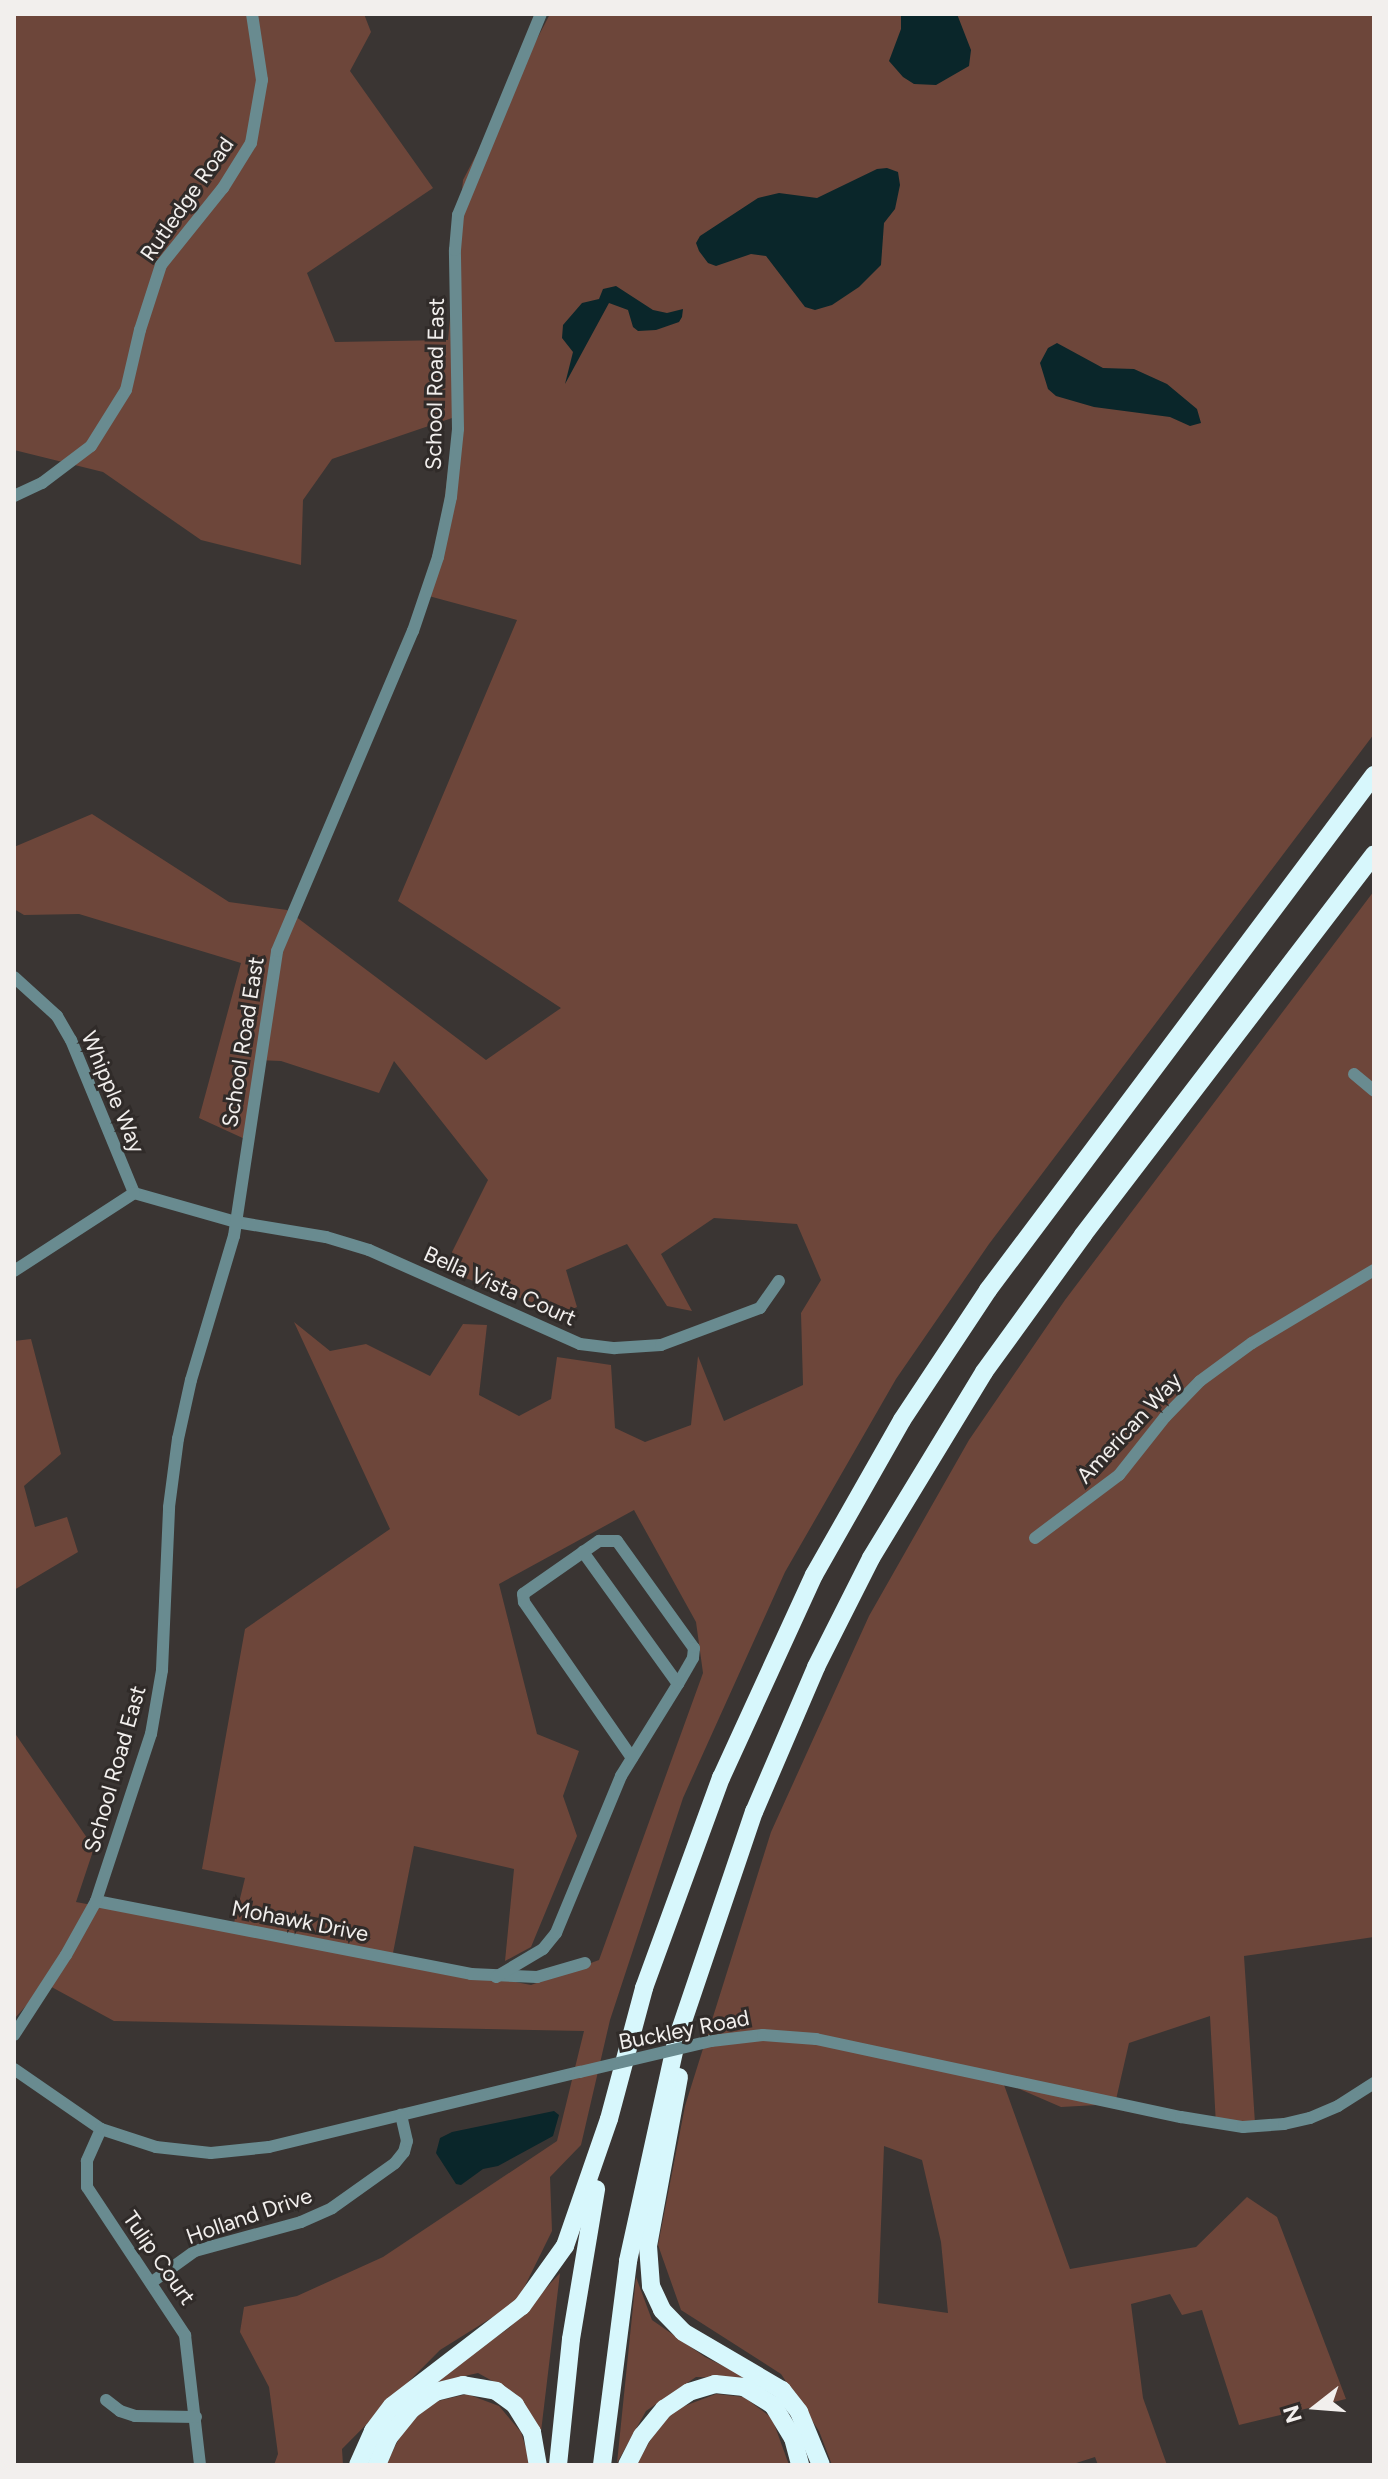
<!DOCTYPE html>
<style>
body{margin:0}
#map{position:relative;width:1388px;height:2479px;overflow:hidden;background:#3a3533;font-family:Figtree,sans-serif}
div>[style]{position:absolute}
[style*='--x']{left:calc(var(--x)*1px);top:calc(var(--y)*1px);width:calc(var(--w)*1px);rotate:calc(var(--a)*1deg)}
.green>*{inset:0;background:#6d463a}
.water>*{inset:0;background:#0a262a}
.minor>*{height:12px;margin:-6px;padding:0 6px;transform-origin:6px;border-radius:6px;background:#698b90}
.highway>*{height:18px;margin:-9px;padding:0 9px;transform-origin:9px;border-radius:9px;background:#d7f7fc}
.minor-bridge>*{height:12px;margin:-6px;padding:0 6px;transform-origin:6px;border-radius:6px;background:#698b90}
span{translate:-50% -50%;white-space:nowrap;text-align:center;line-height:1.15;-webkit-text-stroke:6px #302b29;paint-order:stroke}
.street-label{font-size:22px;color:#f2efed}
.frame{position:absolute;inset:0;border:16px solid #f2efed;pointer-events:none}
.north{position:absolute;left:1276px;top:2367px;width:80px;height:80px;-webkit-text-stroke:6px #302b29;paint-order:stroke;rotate:253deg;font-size:22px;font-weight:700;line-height:32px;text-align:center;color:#f2efed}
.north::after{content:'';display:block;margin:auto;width:28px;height:36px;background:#f2efed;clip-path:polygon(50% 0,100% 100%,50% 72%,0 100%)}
</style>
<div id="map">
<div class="green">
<div style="clip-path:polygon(evenodd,14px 14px,364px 14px,371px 32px,350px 71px,433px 188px,307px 273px,335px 342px,448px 340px,463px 180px,550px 14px,1374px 14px,1374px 734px,989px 1244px,896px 1379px,785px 1572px,683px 1798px,610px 2020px,581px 2145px,550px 2177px,552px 2231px,517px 2302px,440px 2350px,342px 2449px,343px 2465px,274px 2465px,278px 2454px,269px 2387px,240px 2332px,244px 2307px,297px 2296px,383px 2257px,557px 2141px,584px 2031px,114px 2021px,46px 1984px,14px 2019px,14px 1732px,94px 1848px,76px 1902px,232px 1931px,245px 1878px,202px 1869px,245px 1629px,390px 1529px,294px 1322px,330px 1351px,366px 1344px,430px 1376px,463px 1324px,487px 1325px,479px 1395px,519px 1416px,551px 1399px,557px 1357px,611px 1365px,615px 1428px,645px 1442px,691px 1425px,698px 1356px,724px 1421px,803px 1385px,801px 1313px,821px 1280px,797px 1224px,714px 1218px,661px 1254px,692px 1311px,667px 1306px,627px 1244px,566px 1270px,577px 1307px,557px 1316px,531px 1302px,443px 1270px,488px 1180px,394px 1061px,379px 1093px,281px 1061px,257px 1060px,247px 1140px,199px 1118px,241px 963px,79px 914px,24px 915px,14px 909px,14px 847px,92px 814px,229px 902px,287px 910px,486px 1060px,561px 1008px,398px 901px,517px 620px,425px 595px,436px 565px,455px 417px,332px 459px,303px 500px,301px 565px,201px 540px,103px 472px,14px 450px,14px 14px,634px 1510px,696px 1622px,703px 1673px,599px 1960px,531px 1985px,392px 1958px,414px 1846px,514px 1869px,505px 1961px,531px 1947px,577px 1836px,563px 1796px,579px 1751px,537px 1734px,499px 1584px,634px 1510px)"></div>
<div style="clip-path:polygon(evenodd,1374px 891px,1374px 1937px,1244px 1956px,1255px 2123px,1216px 2125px,1210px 2016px,1129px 2043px,1115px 2104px,1061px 2107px,1003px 2082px,1070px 2269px,1196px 2247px,1247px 2197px,1277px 2217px,1346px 2399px,1239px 2425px,1202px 2310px,1182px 2315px,1170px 2294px,1131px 2304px,1143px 2398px,1167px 2465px,1098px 2465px,1095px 2457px,1070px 2465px,832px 2465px,819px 2431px,781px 2374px,681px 2310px,658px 2245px,685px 2106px,771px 1832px,869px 1616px,969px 1440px,1065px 1300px,1374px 891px,884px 2146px,922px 2160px,941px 2242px,948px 2313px,878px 2303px,884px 2146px)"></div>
<div style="clip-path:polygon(31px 1339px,61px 1454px,24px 1486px,35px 1527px,67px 1517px,78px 1552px,14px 1590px,14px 1341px)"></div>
<div style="clip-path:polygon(560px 2273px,540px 2440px,516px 2394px,478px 2373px,429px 2384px,509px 2328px)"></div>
<div style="clip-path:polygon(636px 2277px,652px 2320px,705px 2357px,750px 2379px,696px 2377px,646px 2411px,617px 2463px)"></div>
<div style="clip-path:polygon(467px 2394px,499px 2406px,521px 2432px,531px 2465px,386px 2465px,404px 2428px,434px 2402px)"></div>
<div style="clip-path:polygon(716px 2394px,744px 2397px,772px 2418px,789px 2465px,636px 2465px,666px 2413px)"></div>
</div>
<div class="water">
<div style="clip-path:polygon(901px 14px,957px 14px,971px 50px,969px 66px,936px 85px,914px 84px,903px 77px,889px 61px,901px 29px)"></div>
<div style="clip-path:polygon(887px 168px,898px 172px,900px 185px,895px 209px,884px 223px,881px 265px,859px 287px,832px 305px,815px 310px,805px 307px,766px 256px,751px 254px,716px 266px,708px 263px,699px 251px,696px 243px,700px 236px,758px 198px,779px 193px,817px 198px,877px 169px)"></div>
<div style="clip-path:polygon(616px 286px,653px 310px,667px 313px,683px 309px,682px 317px,679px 322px,656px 330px,638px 331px,633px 327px,628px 310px,609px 303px,565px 384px,573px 352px,562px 338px,563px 325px,582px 303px,599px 299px,603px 289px)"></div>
<div style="clip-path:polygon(1057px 343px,1103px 368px,1134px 369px,1167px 384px,1197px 409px,1201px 423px,1190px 426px,1170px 417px,1094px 407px,1056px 396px,1048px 389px,1040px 363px,1048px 348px)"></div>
<div style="clip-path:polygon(554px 2111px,559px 2115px,553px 2136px,498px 2166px,483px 2169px,461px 2185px,456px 2184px,436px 2153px,440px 2138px,452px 2132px)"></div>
</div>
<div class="minor">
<div style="--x:14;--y:496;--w:31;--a:-25"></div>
<div style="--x:42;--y:483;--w:61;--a:-37.1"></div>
<div style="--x:91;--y:446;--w:66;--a:-58"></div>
<div style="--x:126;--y:390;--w:62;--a:-76.9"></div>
<div style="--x:140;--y:330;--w:68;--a:-72.1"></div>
<div style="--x:161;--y:265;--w:99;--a:-51.2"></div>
<div style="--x:223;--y:188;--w:53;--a:-58.1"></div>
<div style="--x:251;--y:143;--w:64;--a:-80.1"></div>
<div style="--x:262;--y:80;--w:67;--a:-98.6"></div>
<div style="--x:14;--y:977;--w:58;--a:42.2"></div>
<div style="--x:57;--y:1016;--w:28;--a:60"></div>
<div style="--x:71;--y:1040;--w:165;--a:67.6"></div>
<div style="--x:1354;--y:1074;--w:26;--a:40"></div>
<div style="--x:134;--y:1193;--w:106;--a:15.9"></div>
<div style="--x:236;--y:1222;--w:91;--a:9.5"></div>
<div style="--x:326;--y:1237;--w:45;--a:16.8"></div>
<div style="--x:369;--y:1250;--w:231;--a:24"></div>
<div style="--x:580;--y:1344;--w:35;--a:7"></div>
<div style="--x:615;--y:1348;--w:46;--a:-3.7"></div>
<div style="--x:661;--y:1345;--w:106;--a:-20.5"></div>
<div style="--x:760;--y:1308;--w:33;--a:-55"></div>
<div style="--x:14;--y:1271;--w:143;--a:-33"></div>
<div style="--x:1035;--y:1538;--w:105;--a:-36.9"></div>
<div style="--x:1119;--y:1475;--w:74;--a:-51.6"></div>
<div style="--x:1165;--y:1417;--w:50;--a:-45.8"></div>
<div style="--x:1200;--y:1381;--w:64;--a:-36.2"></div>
<div style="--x:1252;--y:1343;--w:142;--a:-30.9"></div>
<div style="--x:632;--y:1758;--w:190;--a:-124.7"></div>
<div style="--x:524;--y:1602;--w:8;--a:-97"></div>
<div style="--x:523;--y:1594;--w:93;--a:-34.9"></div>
<div style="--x:599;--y:1541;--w:18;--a:0"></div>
<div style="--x:617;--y:1541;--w:132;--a:54.3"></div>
<div style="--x:694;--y:1648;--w:10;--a:96"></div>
<div style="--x:693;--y:1658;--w:30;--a:120"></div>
<div style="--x:96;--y:1901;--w:382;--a:11"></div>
<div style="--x:471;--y:1974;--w:66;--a:2.6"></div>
<div style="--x:537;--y:1977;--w:50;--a:-16.3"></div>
<div style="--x:496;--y:1977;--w:55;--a:-30.8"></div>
<div style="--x:543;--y:1949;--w:21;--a:-51"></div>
<div style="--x:556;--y:1933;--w:170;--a:-67.5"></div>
<div style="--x:621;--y:1776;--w:108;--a:-58.2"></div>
<div style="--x:678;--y:1684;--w:163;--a:-125.7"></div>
<div style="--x:14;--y:2035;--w:95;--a:-57"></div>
<div style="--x:66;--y:1955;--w:62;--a:-60.9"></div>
<div style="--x:96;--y:1901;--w:176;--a:-71.8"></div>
<div style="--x:151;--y:1734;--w:65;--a:-80.2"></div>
<div style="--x:162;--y:1670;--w:163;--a:-87.5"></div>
<div style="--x:169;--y:1507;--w:69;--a:-82.5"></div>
<div style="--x:178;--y:1439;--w:60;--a:-77.6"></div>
<div style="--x:191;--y:1380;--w:150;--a:-73.4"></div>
<div style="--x:234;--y:1236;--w:288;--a:-81.4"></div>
<div style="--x:277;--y:951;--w:348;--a:-67"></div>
<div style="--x:413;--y:631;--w:78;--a:-71.3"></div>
<div style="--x:438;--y:557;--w:61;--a:-77.8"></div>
<div style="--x:451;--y:497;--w:68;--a:-84.1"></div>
<div style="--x:458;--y:429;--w:179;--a:-91"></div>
<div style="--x:455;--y:250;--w:35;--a:-85"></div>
<div style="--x:458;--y:215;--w:217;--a:-67.6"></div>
<div style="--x:711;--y:2041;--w:52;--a:-6.6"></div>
<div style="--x:763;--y:2035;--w:53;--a:4.3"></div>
<div style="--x:816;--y:2039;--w:373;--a:12.1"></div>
<div style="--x:1181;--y:2117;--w:63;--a:9.2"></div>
<div style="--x:1243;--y:2127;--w:41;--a:-4.2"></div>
<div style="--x:1284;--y:2124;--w:27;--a:-13"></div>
<div style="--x:1310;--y:2118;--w:30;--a:-23"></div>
<div style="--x:1338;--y:2106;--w:43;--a:-32.6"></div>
<div style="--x:14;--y:2069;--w:106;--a:34.6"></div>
<div style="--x:101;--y:2129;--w:58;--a:18.1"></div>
<div style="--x:156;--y:2147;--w:55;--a:6.2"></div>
<div style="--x:211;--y:2153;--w:58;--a:-5.9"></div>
<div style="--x:269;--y:2147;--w:320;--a:-13.6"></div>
<div style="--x:101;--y:2129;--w:35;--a:114"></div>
<div style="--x:87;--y:2161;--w:26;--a:90"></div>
<div style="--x:87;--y:2187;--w:178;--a:56.5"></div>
<div style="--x:185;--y:2335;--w:131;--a:83.4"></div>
<div style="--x:152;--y:2282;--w:53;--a:-35.8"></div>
<div style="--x:195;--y:2251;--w:110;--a:-15.3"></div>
<div style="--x:301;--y:2222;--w:34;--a:-24"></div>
<div style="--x:332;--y:2208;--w:77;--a:-35.5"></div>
<div style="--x:395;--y:2163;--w:14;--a:-51"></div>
<div style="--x:404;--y:2152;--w:11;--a:-75"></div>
<div style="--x:407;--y:2141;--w:27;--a:-103"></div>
<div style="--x:106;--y:2400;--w:18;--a:38"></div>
<div style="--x:120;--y:2411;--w:16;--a:18"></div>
<div style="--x:135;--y:2416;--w:61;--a:0.9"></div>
</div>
<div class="highway">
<div style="--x:679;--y:2077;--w:172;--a:100.4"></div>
<div style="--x:648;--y:2246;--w:40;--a:85.7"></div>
<div style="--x:651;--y:2286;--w:26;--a:65"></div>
<div style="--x:662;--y:2310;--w:30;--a:46"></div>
<div style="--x:683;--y:2332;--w:115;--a:30.4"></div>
<div style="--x:782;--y:2390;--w:28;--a:52"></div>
<div style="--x:799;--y:2412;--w:57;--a:67.5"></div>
<div style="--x:358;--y:2465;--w:37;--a:-66"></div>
<div style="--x:373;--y:2431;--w:31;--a:-53"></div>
<div style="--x:392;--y:2406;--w:164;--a:-37.6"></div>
<div style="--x:522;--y:2306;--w:74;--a:-54.4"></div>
<div style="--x:565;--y:2246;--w:134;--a:-70.9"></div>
<div style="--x:609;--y:2119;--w:136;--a:-75"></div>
<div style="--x:644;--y:1988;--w:224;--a:-69.9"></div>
<div style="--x:721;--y:1778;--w:223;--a:-65.4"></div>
<div style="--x:814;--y:1575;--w:178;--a:-60.4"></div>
<div style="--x:902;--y:1420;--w:156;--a:-56.5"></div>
<div style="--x:988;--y:1290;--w:644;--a:-53.15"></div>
<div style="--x:377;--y:2465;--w:30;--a:-67"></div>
<div style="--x:389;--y:2437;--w:36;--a:-51"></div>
<div style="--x:412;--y:2409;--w:29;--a:-36"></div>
<div style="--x:435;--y:2392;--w:29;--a:-14"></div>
<div style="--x:463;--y:2385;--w:34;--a:10"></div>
<div style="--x:496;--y:2391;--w:24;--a:36"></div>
<div style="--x:515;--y:2405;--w:32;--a:58"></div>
<div style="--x:532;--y:2432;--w:34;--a:80"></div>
<div style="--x:558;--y:2465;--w:127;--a:-84.1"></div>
<div style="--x:571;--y:2339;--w:152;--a:-80.5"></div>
<div style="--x:602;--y:2465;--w:206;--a:-82.7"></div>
<div style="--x:628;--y:2261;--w:227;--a:-77.6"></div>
<div style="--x:677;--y:2039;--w:240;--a:-71.3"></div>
<div style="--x:754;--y:1812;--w:158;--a:-66.8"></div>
<div style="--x:816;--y:1667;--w:122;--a:-63.2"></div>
<div style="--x:871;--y:1558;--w:218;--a:-58.7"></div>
<div style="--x:984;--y:1372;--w:169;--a:-54.1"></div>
<div style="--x:1083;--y:1235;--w:479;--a:-52.6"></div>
<div style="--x:627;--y:2465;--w:33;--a:-63"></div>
<div style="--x:642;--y:2436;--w:35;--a:-51"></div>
<div style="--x:664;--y:2409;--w:30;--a:-34"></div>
<div style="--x:689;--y:2392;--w:27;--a:-17"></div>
<div style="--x:715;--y:2384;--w:29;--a:6"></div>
<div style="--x:744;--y:2387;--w:34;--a:32"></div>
<div style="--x:773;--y:2405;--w:39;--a:59"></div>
<div style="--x:793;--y:2438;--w:28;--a:75"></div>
</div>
<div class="minor-bridge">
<div style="--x:580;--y:2072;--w:135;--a:-13.3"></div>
</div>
<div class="street-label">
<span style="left:187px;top:199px;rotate:-55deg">Rutledge Road</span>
<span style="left:435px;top:384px;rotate:-89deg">School Road East</span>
<span style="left:243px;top:1042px;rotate:-81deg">School Road East</span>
<span style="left:113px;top:1092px;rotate:67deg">Whipple Way</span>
<span style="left:500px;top:1286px;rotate:24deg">Bella Vista Court</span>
<span style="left:1129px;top:1428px;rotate:-47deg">American Way</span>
<span style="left:115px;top:1769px;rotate:-74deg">School Road East</span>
<span style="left:300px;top:1921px;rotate:11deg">Mohawk Drive</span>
<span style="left:684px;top:2030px;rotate:-11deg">Buckley Road</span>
<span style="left:249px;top:2216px;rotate:-19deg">Holland Drive</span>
<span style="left:159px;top:2258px;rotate:55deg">Tulip Court</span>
</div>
<div class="frame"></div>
<div class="north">N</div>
</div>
